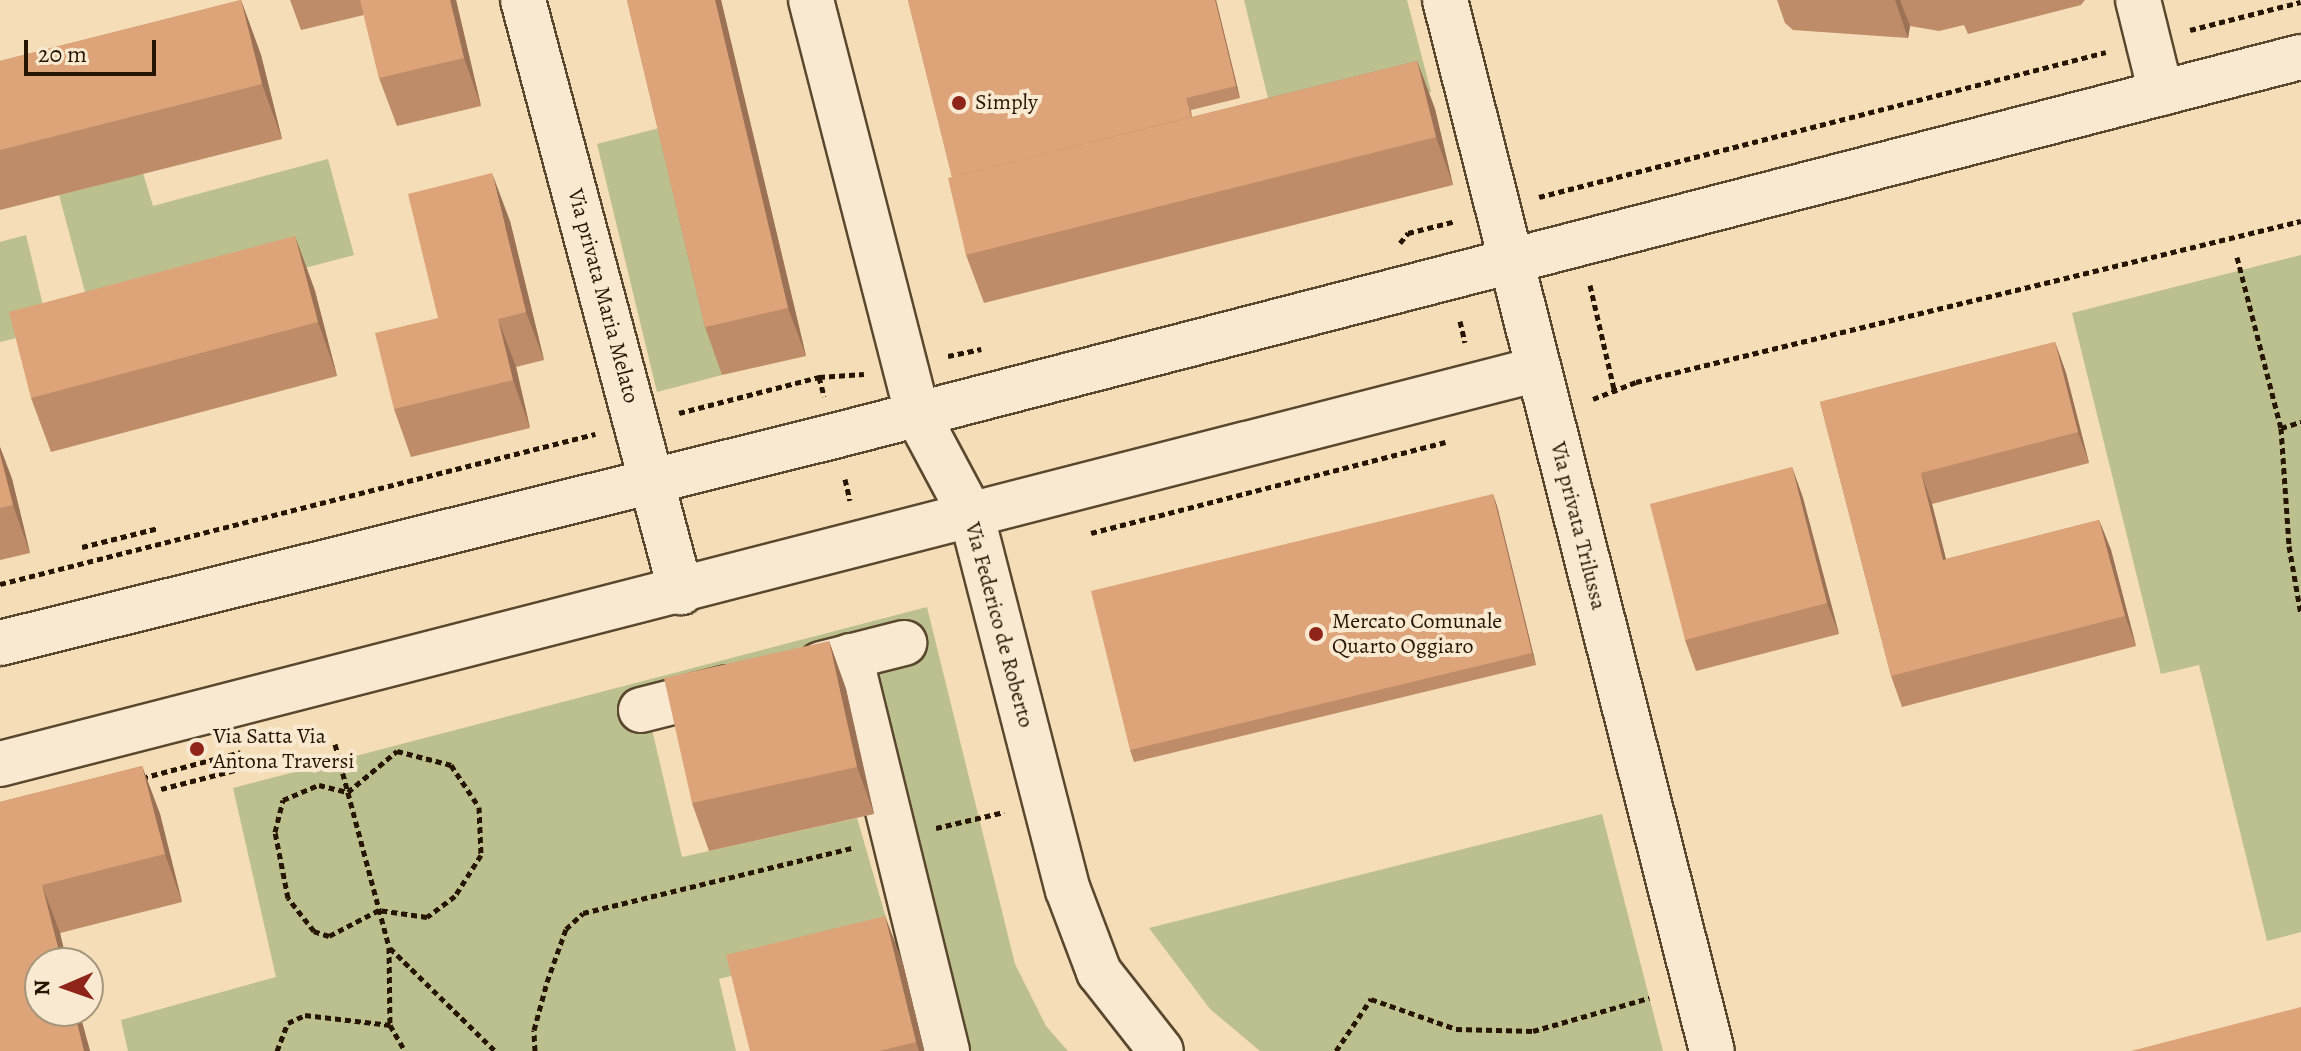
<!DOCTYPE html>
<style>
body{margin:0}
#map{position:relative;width:2301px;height:1051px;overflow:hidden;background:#f4ddb7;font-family:Alegreya,serif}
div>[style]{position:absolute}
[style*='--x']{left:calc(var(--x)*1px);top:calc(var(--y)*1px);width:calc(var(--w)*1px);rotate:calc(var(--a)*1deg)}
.green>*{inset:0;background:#bcc08e}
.path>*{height:5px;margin-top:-2.5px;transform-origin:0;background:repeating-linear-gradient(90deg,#261601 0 6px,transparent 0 10px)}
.roads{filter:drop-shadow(2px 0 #5a482e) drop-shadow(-2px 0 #5a482e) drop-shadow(0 2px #5a482e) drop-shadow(0 -2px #5a482e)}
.minor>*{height:44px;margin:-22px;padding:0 22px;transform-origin:22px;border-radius:22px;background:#f8e9d0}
.wall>*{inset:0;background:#be8c68}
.shaded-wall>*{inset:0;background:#9b7255}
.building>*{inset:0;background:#dda379}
.dots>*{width:22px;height:22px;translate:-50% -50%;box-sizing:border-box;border:4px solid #f8e9d0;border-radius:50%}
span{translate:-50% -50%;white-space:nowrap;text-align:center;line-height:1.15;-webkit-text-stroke:8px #f8e9d0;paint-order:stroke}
.poi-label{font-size:22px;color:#261601}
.left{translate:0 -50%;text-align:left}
.street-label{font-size:22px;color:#261601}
.north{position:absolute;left:24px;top:947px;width:80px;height:80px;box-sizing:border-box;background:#f8e9d0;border:2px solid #a4957d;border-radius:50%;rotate:268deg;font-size:22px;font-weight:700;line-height:32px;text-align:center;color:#261601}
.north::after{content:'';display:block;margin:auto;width:28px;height:36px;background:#8f2418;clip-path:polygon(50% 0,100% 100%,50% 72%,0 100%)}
.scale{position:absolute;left:24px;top:40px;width:132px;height:36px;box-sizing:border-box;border:4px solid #261601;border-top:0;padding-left:10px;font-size:24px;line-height:28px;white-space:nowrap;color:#261601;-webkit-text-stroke:6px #f8e9d0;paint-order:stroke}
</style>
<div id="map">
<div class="green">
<div style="clip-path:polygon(1244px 0,1407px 0,1431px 92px,1276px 131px)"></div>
<div style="clip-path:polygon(663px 127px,722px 375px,657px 392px,597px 144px)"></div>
<div style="clip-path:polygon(328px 159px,354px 255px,177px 302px,100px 348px,59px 195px,143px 173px,153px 206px)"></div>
<div style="clip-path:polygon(26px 235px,49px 330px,0 342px,0 242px)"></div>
<div style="clip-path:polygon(2301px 255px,2301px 932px,2267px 941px,2199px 665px,2161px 674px,2072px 313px)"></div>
<div style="clip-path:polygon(927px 607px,1015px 964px,1046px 1026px,1068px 1051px,966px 1051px,871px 685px,646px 704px,682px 857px,857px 818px,891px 935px,719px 979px,736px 1051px,128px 1051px,121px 1020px,276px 977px,233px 788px)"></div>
<div style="clip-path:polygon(1602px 814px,1663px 1051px,1260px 1051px,1210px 1009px,1149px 928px)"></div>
</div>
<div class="path">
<div style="--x:2190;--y:30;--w:114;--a:-14.2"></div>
<div style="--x:1539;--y:197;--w:585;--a:-14.34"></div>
<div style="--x:1400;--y:243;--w:13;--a:-51"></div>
<div style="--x:1408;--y:233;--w:49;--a:-14"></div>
<div style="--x:2237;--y:257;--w:177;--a:75.6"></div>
<div style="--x:2281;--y:428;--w:118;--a:86.1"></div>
<div style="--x:2289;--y:546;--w:70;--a:80.1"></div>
<div style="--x:1590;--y:285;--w:111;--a:77"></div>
<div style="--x:1460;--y:321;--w:22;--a:77"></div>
<div style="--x:948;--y:356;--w:34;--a:-12"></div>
<div style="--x:819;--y:377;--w:20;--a:75"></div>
<div style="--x:1593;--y:399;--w:46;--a:-21.6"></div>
<div style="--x:1636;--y:382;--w:684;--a:-13.61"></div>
<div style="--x:679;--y:413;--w:145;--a:-14.4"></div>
<div style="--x:819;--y:377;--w:45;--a:-3.8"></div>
<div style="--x:2281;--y:428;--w:21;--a:-17"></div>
<div style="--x:845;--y:479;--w:22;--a:77"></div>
<div style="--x:1091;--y:533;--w:366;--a:-14.4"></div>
<div style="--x:82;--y:547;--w:79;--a:-13.9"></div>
<div style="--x:0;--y:584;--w:614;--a:-14.15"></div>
<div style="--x:335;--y:744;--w:210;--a:75.1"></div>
<div style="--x:389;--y:947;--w:78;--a:89.3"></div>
<div style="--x:397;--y:751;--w:56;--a:14.5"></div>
<div style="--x:451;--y:765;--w:50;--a:56.3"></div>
<div style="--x:479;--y:807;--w:48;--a:87.6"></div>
<div style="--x:481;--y:855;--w:49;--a:122.4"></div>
<div style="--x:455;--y:896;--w:35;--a:143"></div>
<div style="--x:427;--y:917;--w:49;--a:-171.7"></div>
<div style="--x:379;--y:910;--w:56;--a:152.5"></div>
<div style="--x:329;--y:936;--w:16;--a:-162"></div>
<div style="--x:314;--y:931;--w:42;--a:-128.2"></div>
<div style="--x:288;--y:898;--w:67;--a:-101.1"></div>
<div style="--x:275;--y:832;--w:33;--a:-76"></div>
<div style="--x:283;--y:800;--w:39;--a:-23"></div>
<div style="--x:319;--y:785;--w:30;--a:14"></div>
<div style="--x:348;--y:792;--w:64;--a:-39.9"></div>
<div style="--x:142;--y:778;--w:102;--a:-14.7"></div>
<div style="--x:161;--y:789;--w:118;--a:-14.3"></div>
<div style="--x:936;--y:828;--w:70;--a:-13.2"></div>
<div style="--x:390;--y:948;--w:147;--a:44.4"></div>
<div style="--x:277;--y:1051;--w:30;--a:-69"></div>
<div style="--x:288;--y:1023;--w:19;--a:-25"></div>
<div style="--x:305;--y:1015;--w:86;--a:6.7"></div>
<div style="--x:390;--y:1025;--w:30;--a:60"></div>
<div style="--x:535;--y:1051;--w:21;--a:-93"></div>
<div style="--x:534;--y:1030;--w:50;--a:-74.8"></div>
<div style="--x:547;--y:982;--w:56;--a:-70.3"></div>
<div style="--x:566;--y:929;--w:23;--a:-43"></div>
<div style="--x:583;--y:913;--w:277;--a:-13.6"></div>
<div style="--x:1336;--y:1051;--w:63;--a:-56.1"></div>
<div style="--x:1371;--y:999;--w:90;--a:19.4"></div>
<div style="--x:1456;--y:1029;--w:77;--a:1.5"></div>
<div style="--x:1533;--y:1031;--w:121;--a:-15.9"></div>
</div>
<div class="roads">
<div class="minor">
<div style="--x:523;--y:0;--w:613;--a:75.06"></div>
<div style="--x:811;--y:0;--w:427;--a:75.6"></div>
<div style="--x:917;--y:414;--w:117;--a:61.9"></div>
<div style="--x:972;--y:517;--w:385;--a:75.6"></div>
<div style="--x:1068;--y:890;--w:88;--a:69.3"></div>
<div style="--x:1099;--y:972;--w:100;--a:51.9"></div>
<div style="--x:1445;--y:0;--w:1084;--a:75.75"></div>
<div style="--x:2138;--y:0;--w:96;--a:76.1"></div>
<div style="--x:0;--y:643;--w:859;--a:-13.94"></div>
<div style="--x:834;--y:436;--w:1515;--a:-14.49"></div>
<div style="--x:850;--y:656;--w:407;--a:76.2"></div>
<div style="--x:821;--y:664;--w:86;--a:-14.2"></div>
<div style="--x:641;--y:710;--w:90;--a:-14.2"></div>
<div style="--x:0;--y:764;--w:1588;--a:-14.4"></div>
</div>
</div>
<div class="wall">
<div style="clip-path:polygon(241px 0,261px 55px,282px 139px,0 210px,0 61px)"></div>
<div style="clip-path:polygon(290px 0,456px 0,481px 106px,397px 126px,379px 78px,364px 15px,301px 30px)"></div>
<div style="clip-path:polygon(627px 0,721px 0,806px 356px,722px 375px,705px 327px)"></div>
<div style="clip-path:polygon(908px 0,1216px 0,1240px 98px,1191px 110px,1192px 117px,1417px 61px,1435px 109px,1453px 185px,984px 303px,966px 255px,952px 177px)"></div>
<div style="clip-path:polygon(1777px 0,2085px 0,2081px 5px,1968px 34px,1964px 25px,1939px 31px,1910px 26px,1908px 38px,1793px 30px,1785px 23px)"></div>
<div style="clip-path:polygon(510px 221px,544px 360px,516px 367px,530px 428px,411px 457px,394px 409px)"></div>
<div style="clip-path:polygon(295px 236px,315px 291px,337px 376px,51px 452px,31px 398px)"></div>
<div style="clip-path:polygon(2055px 342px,2066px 373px,2089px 463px,1932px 504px,1946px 559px,2099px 520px,2111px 550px,2136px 646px,1902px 707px,1891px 676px,1820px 402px)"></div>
<div style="clip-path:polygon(0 447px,12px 479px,30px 553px,0 560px)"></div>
<div style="clip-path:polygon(1792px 467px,1803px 498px,1839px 634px,1696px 671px,1685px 640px)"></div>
<div style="clip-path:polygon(1493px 494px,1497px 506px,1536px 665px,1134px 762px,1130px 750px)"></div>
<div style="clip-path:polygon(829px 641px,846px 689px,874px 814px,709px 851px,692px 803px)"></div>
<div style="clip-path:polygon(142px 766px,160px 814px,182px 902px,60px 933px,67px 963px,40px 963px,40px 1011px,79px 1011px,90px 1051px,0 1051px,0 802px)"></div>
<div style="clip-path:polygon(885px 916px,903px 964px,924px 1051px,750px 1051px)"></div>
</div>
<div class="shaded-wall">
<div style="clip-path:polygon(241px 0,261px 55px,282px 139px,262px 84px)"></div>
<div style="clip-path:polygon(450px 0,456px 0,481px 106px,464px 58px)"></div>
<div style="clip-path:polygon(715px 0,721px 0,806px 356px,788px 308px)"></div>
<div style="clip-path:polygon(1215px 0,1216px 0,1240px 98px,1236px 86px)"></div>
<div style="clip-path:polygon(1895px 0,1900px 0,1910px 26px,1908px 38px)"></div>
<div style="clip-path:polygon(1417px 61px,1435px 109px,1453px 185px,1436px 137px)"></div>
<div style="clip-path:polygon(492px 173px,510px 221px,544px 360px,526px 312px)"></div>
<div style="clip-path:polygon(295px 236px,315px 291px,337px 376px,318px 322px)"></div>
<div style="clip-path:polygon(498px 319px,516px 367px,530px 428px,513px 380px)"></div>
<div style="clip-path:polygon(2055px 342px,2066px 373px,2089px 463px,2078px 432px)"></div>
<div style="clip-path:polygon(0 447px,12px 479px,30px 553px,13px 505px,0 454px)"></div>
<div style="clip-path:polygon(1792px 467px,1803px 498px,1839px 634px,1827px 603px)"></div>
<div style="clip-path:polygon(1921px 473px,1932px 504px,1954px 591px,1943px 560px)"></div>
<div style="clip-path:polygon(1493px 494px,1497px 506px,1536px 665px,1532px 653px)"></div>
<div style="clip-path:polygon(2099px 520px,2111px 550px,2136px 646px,2125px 616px)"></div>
<div style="clip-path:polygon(829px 641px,846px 689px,874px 814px,857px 767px)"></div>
<div style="clip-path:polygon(142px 766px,160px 814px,182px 902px,165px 854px)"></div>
<div style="clip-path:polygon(42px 885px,60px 933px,67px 963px,62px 963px)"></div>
<div style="clip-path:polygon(885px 916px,903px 964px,924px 1051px,919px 1051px,916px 1042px)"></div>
<div style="clip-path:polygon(74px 1011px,79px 1011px,90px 1051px,84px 1051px)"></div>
</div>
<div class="building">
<div style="clip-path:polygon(241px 0,262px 84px,0 150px,0 61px)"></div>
<div style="clip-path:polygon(360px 0,450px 0,464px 58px,379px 78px)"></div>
<div style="clip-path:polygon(627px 0,715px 0,788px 308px,705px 327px)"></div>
<div style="clip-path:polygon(908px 0,1215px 0,1236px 86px,1186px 98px,1191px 117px,952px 177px)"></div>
<div style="clip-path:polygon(1417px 61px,1436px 137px,966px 255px,948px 178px)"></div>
<div style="clip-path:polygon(492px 173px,526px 312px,498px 319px,513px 380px,394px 409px,375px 333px,438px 318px,408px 194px)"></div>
<div style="clip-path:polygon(295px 236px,318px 322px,31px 398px,9px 312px)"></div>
<div style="clip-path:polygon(2055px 342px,2078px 432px,1921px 473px,1943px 560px,2099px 520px,2125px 616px,1891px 676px,1820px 402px)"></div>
<div style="clip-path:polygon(0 454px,13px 505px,0 508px)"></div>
<div style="clip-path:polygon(1792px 467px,1827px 603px,1685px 640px,1650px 504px)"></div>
<div style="clip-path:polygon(1493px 494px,1532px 653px,1130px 750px,1091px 591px)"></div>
<div style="clip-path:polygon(829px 641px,857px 767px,692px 803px,664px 678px)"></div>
<div style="clip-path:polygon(142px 766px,165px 854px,42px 885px,62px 963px,40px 963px,40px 1011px,74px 1011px,84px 1051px,0 1051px,0 802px)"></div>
<div style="clip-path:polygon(885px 916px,916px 1042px,879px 1051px,750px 1051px,726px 955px)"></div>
<div style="clip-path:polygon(2301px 1007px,2301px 1051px,2131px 1051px)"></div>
</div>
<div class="dots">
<div style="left:959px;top:103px;background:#8f2418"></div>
<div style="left:1316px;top:634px;background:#8f2418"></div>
<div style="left:197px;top:749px;background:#8f2418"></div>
</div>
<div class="poi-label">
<span class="left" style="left:975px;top:103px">Simply</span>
<span class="left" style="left:1332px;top:634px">Mercato Comunale<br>Quarto Oggiaro</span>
<span class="left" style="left:213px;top:749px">Via Satta Via<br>Antona Traversi</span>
</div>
<div class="street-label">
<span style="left:603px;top:296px;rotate:75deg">Via privata Maria Melato</span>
<span style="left:1578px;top:526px;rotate:76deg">Via privata Trilussa</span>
<span style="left:999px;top:625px;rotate:75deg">Via Federico de Roberto</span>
</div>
<div class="north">N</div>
<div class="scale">20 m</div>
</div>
